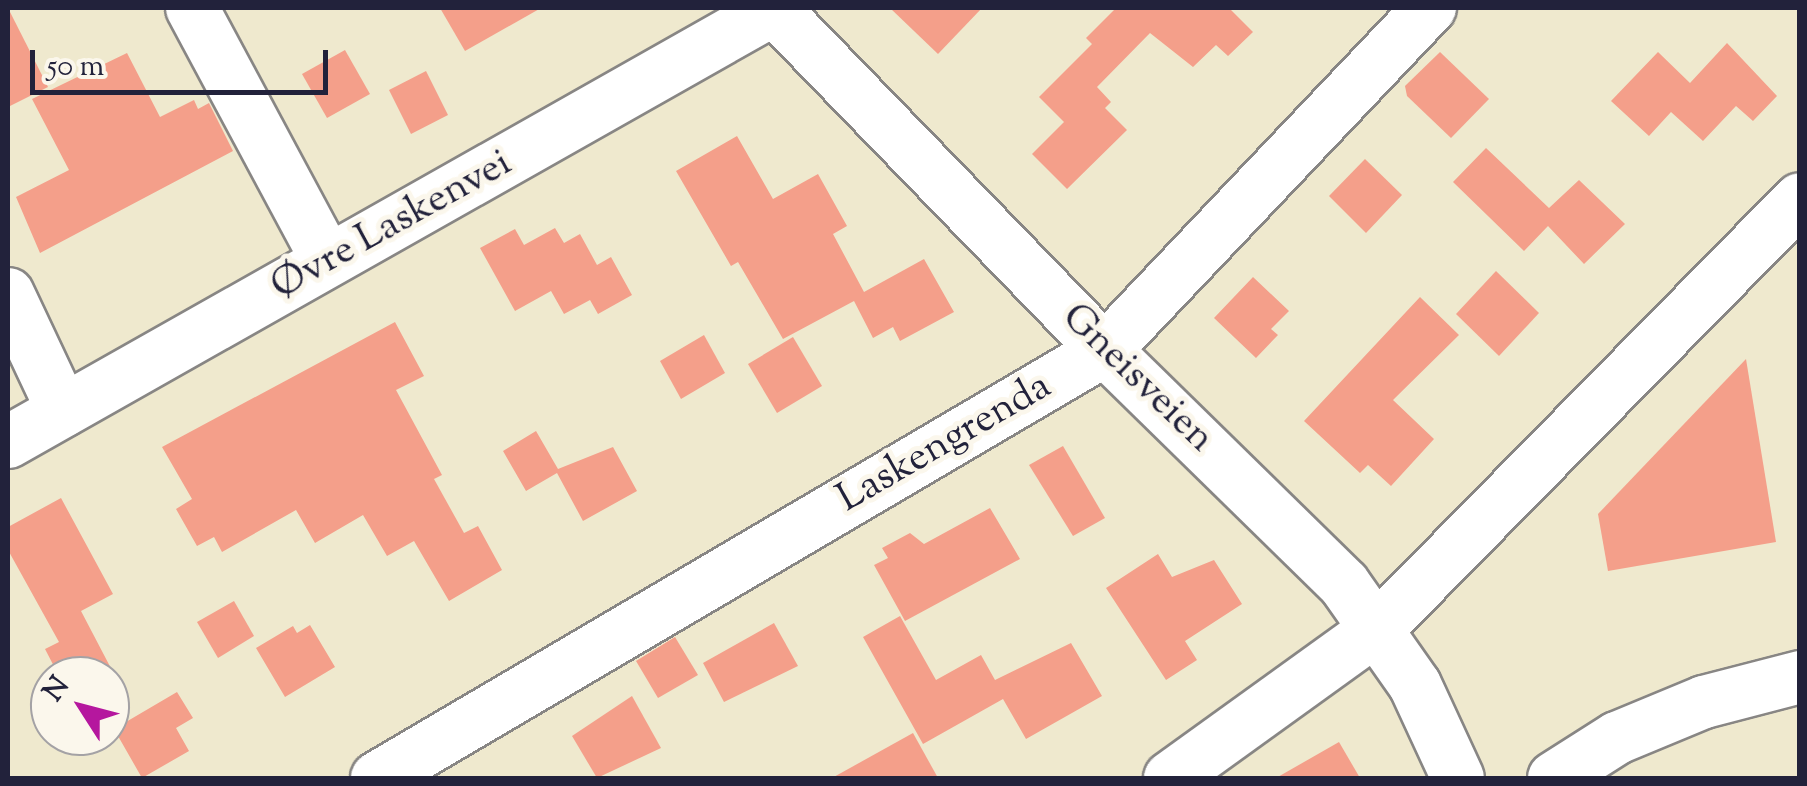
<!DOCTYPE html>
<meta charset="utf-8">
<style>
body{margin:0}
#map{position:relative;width:1807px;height:786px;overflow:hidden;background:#efe9ce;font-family:"Sorts Mill Goudy",serif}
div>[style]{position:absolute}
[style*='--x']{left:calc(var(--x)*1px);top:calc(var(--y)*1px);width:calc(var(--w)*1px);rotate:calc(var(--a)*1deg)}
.building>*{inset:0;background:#f49f8a}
.roads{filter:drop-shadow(2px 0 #888684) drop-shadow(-2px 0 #888684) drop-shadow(0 2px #888684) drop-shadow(0 -2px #888684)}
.minor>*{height:52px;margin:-26px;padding:0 26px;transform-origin:26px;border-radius:26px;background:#fff}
span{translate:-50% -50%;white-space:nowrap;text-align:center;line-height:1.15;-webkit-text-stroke:10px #fbf7ec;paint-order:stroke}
.street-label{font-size:40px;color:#22223b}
.frame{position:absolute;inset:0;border:10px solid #22223b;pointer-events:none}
.north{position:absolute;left:30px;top:656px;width:100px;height:100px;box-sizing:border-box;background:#fbf7ec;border:2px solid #a4a2a5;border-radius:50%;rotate:306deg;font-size:28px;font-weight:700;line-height:40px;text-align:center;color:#22223b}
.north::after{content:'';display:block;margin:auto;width:35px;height:45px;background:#b5179e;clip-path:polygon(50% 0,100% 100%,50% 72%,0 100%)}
.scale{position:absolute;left:30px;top:50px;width:298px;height:45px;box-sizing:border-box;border:5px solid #22223b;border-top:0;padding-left:12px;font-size:30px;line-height:35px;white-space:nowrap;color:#22223b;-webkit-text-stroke:8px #fbf7ec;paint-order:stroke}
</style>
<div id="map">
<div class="building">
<div style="clip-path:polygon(8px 8px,48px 87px,8px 107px)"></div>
<div style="clip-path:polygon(440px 8px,541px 8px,465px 51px)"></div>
<div style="clip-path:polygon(890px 8px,982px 8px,938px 54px)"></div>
<div style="clip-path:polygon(1116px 8px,1229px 8px,1253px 32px,1228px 56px,1216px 45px,1193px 67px,1150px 33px,1097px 87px,1111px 102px,1105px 108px,1127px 130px,1067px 189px,1032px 154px,1064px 122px,1039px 97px,1092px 44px,1086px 38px)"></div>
<div style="clip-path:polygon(1727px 43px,1777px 96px,1753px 121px,1736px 106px,1703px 141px,1671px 112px,1649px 136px,1611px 101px,1658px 52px,1690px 83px)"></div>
<div style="clip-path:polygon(345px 50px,370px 94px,327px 118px,302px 74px)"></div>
<div style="clip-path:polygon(1440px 52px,1489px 99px,1451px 138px,1407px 96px,1405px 86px)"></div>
<div style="clip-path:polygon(127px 53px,160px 117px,194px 100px,198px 109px,209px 103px,233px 151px,40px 253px,16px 197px,69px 170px,32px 99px)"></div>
<div style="clip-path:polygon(426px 71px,448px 115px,411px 134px,389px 90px)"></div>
<div style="clip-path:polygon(737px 136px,773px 199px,818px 174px,847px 226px,833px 234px,864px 292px,924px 259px,954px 312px,900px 341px,893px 327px,873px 338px,854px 301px,783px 339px,738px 262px,731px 266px,676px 171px)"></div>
<div style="clip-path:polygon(1486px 148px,1549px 208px,1579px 180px,1625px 224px,1584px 264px,1548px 226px,1524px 251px,1453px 182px)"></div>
<div style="clip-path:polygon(1365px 159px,1402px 195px,1366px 233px,1329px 196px)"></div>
<div style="clip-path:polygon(555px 228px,564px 243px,580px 234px,597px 265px,611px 257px,632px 295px,598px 314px,590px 300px,564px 314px,551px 291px,515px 311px,480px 248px,515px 229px,524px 245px)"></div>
<div style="clip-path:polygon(1496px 271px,1539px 313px,1499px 356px,1456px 314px)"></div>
<div style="clip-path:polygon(1253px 277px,1289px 311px,1271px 329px,1278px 335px,1256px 358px,1214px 318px)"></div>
<div style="clip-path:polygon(1420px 297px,1459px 335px,1393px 400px,1434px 439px,1391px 486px,1368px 465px,1360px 473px,1304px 421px)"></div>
<div style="clip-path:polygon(395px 322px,424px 376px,396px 390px,442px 475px,434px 479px,464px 533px,478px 526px,502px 570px,449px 601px,414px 541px,387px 556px,363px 515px,315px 543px,296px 510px,222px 552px,214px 537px,197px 546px,176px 509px,192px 499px,162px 447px)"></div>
<div style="clip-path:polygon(704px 335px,725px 373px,681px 399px,660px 361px)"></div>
<div style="clip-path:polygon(793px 337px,822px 386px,777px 413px,748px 364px)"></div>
<div style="clip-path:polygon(1746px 359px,1776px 542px,1608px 571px,1598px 514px)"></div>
<div style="clip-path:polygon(536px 431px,558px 469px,613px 447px,637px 491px,583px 521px,557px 473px,526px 491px,503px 451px)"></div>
<div style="clip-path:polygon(1063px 446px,1105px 518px,1073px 536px,1029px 465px)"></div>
<div style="clip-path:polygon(61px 498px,113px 594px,81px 611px,115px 676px,59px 676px,45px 649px,59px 642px,8px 550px,8px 527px)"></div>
<div style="clip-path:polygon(990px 508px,1020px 559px,905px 621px,874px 565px,888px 558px,882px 548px,910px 533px,924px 544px)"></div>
<div style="clip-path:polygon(1158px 554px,1172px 577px,1214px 560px,1242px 604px,1185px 641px,1197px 660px,1166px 680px,1106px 588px)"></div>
<div style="clip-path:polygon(234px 601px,254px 636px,218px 658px,197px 622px)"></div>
<div style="clip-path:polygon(900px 616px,936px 680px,981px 655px,995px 680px,1071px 643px,1102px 696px,1026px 739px,1003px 699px,923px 744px,863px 637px)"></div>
<div style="clip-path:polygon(774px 623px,798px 666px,724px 702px,703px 663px)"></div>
<div style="clip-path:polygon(310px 625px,335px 667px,285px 697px,256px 648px,293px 626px,297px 633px)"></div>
<div style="clip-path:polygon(675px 637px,698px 675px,658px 698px,636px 661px)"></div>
<div style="clip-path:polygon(177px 692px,193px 718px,176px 728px,189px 751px,142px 778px,114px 729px)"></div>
<div style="clip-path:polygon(632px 696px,661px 748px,597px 778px,572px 736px)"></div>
<div style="clip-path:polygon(913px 733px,938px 778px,832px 778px)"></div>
<div style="clip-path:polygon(1339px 742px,1360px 778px,1276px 778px)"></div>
</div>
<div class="roads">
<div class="minor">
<div style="--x:192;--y:8;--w:286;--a:61.8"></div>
<div style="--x:774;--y:9;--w:475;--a:45.9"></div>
<div style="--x:1105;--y:350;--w:334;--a:44.4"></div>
<div style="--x:1344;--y:584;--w:123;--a:54.9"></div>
<div style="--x:1415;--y:685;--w:102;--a:65.2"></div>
<div style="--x:8;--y:294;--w:129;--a:64.8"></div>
<div style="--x:8;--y:442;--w:882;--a:-29.47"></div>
<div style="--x:377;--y:778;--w:844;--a:-30.45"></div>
<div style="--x:1105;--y:350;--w:472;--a:-46.5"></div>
<div style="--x:1170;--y:778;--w:258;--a:-35.8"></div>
<div style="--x:1379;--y:627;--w:600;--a:-45.47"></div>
<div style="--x:1554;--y:778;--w:75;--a:-32.4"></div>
<div style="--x:1617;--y:738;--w:94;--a:-22.5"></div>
<div style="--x:1704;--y:702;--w:99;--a:-14.6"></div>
</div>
</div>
<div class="street-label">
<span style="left:392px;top:226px;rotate:-29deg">Øvre Laskenvei</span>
<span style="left:1137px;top:379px;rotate:44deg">Gneisveien</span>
<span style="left:945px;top:444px;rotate:-30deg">Laskengrenda</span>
</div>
<div class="frame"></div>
<div class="north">N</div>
<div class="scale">50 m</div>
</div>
